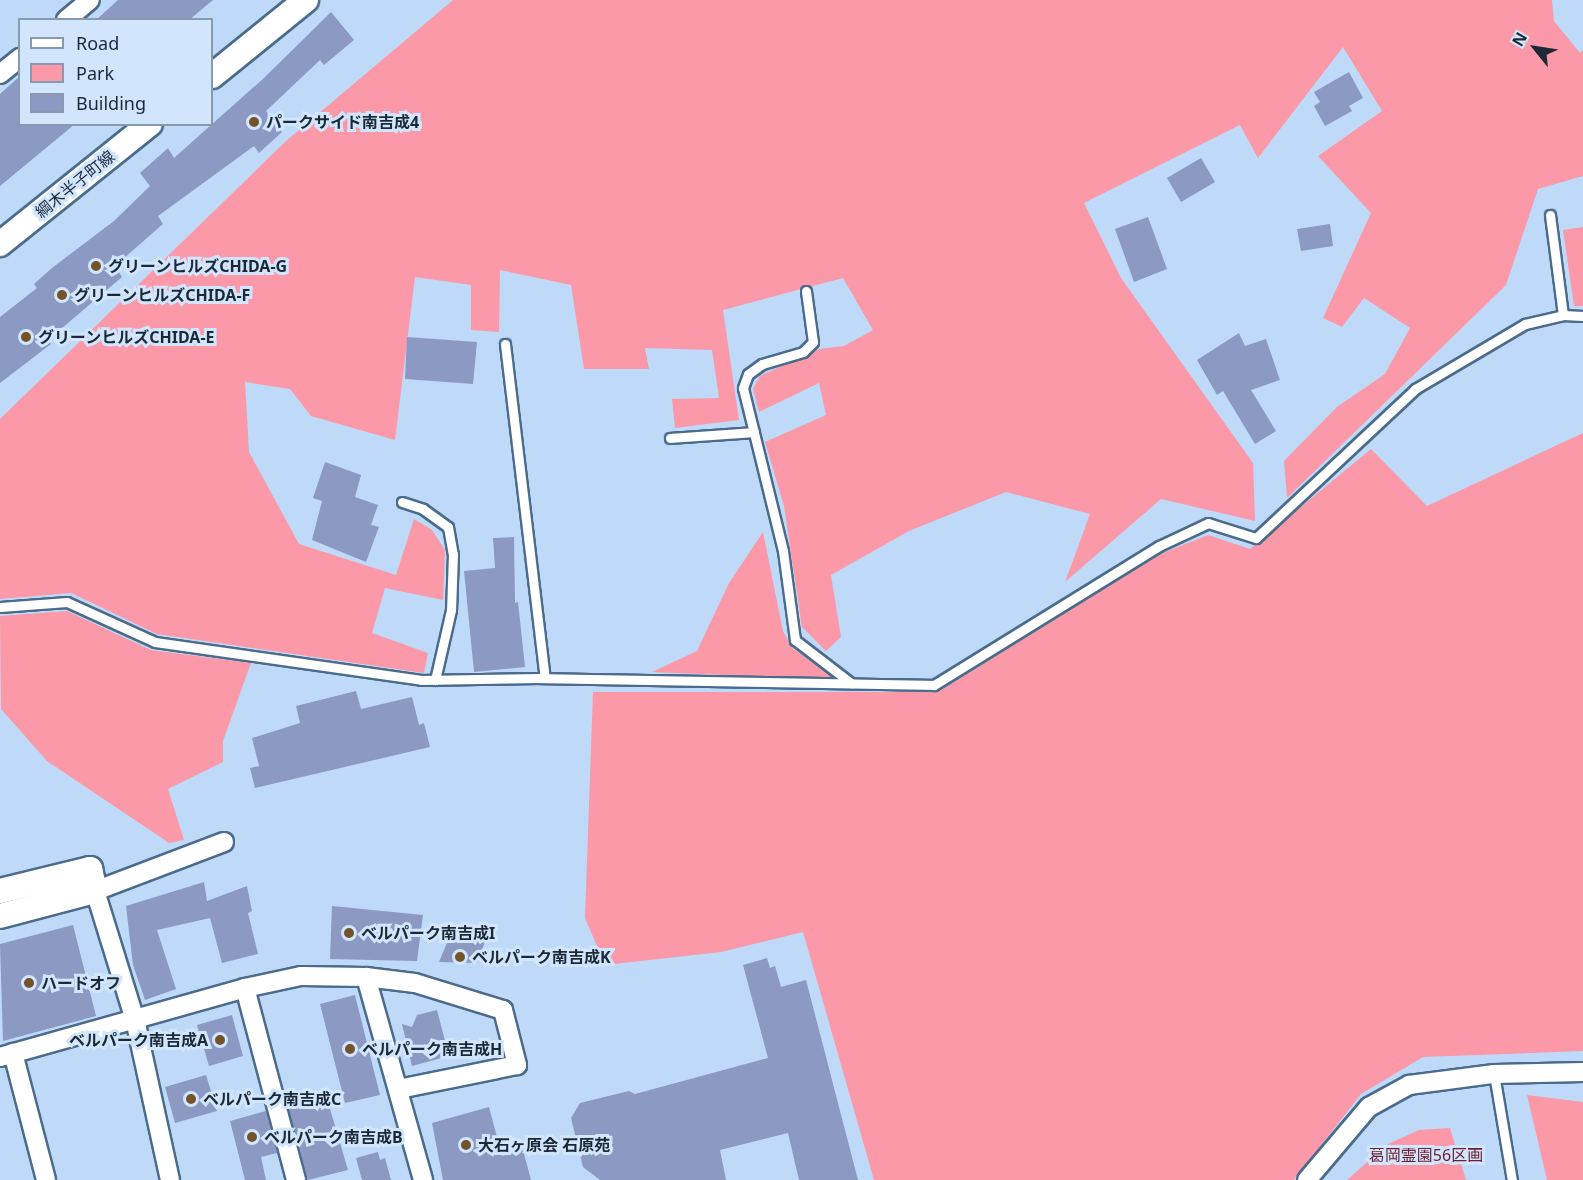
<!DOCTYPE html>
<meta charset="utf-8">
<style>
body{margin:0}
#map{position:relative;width:1583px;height:1180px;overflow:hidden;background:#bedaf8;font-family:"Noto Sans","Noto Sans JP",sans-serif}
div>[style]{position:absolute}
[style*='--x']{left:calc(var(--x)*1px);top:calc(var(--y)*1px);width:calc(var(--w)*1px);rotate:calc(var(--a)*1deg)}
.green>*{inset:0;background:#fb99a8}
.building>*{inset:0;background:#8b99c3}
.roads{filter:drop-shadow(2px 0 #4b6b8c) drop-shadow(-2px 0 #4b6b8c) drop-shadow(0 2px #4b6b8c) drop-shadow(0 -2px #4b6b8c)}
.service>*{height:9px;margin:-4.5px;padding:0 4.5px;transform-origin:4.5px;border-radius:4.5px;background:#fff}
.minor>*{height:18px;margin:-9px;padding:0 9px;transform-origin:9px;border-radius:9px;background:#fff}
.tertiary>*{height:24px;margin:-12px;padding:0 12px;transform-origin:12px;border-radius:12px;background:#fff}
.dots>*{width:16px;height:16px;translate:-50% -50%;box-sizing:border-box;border:3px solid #d1e6fd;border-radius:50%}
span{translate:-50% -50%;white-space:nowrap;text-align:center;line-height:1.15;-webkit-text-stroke:6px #d1e6fd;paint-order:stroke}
.poi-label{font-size:16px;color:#1b2937;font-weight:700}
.left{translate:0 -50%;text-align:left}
.right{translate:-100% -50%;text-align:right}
.street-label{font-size:16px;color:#1b2937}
.park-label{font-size:16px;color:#6e1d30}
.legend{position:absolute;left:18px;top:18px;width:195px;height:108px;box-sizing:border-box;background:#d1e6fd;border:2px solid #889aae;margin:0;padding:8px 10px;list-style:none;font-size:18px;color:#1b2937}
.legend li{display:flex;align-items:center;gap:12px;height:30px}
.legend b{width:30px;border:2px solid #889aae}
.north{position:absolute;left:1505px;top:18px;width:60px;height:60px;-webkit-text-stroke:4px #d1e6fd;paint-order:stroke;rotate:300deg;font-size:16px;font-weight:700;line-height:24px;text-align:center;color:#1b2937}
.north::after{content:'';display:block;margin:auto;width:21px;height:27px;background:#1b2937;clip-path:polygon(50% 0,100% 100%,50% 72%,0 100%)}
</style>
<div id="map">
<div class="green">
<div style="clip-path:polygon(453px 0,1552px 0,1554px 21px,1580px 53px,1583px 50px,1583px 176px,1538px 189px,1506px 285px,1287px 498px,1284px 461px,1337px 407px,1385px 374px,1410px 328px,1364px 298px,1342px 327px,1323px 318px,1371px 213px,1318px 156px,1382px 111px,1343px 47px,1258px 158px,1240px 125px,1084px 203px,1121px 278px,1253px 463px,1255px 521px,1161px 499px,1065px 582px,1090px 514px,1006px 492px,909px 531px,831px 575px,841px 637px,826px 651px,802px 627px,784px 506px,765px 442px,826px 415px,819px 383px,759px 412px,753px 389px,760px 376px,819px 349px,844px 346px,873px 330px,843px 278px,723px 310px,739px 420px,675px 428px,672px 399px,719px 398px,712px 350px,645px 348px,649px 369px,584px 369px,571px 285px,500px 270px,499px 332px,471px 330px,471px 285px,415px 277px,395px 440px,311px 416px,290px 389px,245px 382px,249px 452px,299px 544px,396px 575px,414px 519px,432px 530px,445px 550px,443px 600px,385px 588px,372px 633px,428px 653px,424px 673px,157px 634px,71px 593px,0 599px,0 419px,286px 141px)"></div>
<div style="clip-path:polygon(1583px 227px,1583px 306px,1574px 306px,1563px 230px)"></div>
<div style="clip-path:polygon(1583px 433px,1583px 1051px,1423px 1057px,1361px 1094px,1294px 1180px,874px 1180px,803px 932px,721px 952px,605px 965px,585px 918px,593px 692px,938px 692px,1158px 555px,1208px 535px,1250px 549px,1371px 449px,1427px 506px)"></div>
<div style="clip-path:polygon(763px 532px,783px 631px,792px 648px,839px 680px,652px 672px,697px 651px,729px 583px)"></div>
<div style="clip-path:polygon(67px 611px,151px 650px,251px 663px,223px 741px,223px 762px,168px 789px,184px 840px,169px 843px,47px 761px,1px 709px,0 616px)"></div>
<div style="clip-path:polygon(1527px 1095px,1583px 1102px,1583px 1180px,1547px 1180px)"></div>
<div style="clip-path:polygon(1450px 1128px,1466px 1180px,1347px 1180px,1388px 1144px,1419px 1130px)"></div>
</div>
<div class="building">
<div style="clip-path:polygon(118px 0,213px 0,189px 20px,96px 20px)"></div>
<div style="clip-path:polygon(331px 12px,354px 40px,324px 65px,320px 60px,266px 111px,282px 132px,259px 153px,254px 146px,158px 216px,163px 224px,115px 266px,122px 277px,48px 340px,51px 344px,0 383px,0 317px,37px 288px,34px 284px,52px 268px,114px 221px,150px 186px,140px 173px,168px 148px,174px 158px,264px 78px)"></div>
<div style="clip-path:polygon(1349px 72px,1363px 98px,1349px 106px,1352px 111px,1325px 126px,1314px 106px,1320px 102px,1314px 92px)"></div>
<div style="clip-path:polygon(20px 76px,20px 124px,75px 124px,0 186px,0 94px)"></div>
<div style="clip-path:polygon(1201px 158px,1215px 182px,1181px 202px,1167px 178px)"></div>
<div style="clip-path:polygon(1148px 217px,1167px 269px,1134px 282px,1115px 229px)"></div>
<div style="clip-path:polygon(1330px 224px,1333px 246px,1301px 251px,1297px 229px)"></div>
<div style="clip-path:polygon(1239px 333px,1245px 346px,1266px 339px,1280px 380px,1251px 390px,1276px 431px,1255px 444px,1223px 391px,1217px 395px,1197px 360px)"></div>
<div style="clip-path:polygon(407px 337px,477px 342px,473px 384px,405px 379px)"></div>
<div style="clip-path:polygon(325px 462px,361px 475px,355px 497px,378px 505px,371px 525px,379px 527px,366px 562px,312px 540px,322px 501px,313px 498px)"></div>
<div style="clip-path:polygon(514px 537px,515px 603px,518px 602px,525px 667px,474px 672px,464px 571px,495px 568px,493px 538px)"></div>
<div style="clip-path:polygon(356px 691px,361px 709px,412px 697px,419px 725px,424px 723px,430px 747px,255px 788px,250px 768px,259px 766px,252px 738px,300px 723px,296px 706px)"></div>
<div style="clip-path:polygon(204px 882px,207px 901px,247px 886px,252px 911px,248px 913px,258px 954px,222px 963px,210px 918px,157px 930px,176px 989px,145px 1000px,133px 965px,126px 906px)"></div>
<div style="clip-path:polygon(332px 906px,423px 915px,417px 961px,330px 959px)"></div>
<div style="clip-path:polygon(73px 925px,96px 1016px,3px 1041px,0 944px)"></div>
<div style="clip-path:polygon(454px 926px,486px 939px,477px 963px,439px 962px)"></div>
<div style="clip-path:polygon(767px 958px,770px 968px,775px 966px,781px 987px,806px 980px,858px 1180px,799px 1180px,788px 1133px,720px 1150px,726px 1180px,600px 1180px,583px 1167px,571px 1118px,580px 1103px,629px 1091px,635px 1094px,768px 1058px,743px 965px)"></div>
<div style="clip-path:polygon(355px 995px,380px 1095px,345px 1103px,320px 1004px)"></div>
<div style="clip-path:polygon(437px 1010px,449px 1056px,412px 1066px,402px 1024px,412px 1027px,417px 1015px)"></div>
<div style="clip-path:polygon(232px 1015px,243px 1056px,209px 1066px,197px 1025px)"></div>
<div style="clip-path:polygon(206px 1075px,217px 1111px,175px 1123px,165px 1087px)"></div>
<div style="clip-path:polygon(325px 1092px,348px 1170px,308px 1180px,288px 1106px)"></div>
<div style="clip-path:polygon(489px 1107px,502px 1156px,523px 1150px,531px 1180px,443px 1180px,432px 1123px)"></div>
<div style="clip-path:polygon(266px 1111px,277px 1153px,261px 1157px,266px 1180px,245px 1180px,230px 1121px)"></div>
<div style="clip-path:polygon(378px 1152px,380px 1160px,385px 1158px,391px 1180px,362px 1180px,356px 1158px)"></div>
</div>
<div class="roads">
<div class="service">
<div style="--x:1550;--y:215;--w:101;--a:82.6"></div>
<div style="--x:806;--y:291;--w:51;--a:82.2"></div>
<div style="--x:813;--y:342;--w:14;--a:135"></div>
<div style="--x:803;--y:352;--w:43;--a:163.7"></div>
<div style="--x:762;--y:364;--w:17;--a:144"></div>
<div style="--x:748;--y:374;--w:15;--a:110"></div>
<div style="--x:743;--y:388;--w:168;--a:76.2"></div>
<div style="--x:783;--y:551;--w:90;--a:82.3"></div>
<div style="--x:795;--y:640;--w:71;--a:37.5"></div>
<div style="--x:505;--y:344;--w:336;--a:83.2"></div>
<div style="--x:670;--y:438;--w:84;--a:-4.1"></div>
<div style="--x:402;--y:502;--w:22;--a:18"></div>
<div style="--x:423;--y:509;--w:31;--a:36"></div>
<div style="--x:448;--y:527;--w:27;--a:80"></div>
<div style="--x:453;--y:554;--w:56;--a:92"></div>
<div style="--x:451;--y:610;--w:72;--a:102.9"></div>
<div style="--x:0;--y:607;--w:67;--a:-4.3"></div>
<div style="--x:67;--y:602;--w:97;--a:24.4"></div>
<div style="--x:155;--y:642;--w:269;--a:8.1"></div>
<div style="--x:421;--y:680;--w:117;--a:-1"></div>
<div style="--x:538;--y:678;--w:396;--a:1"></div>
<div style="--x:934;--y:685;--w:264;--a:-31.7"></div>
<div style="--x:1159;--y:546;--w:54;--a:-25.1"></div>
<div style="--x:1208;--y:523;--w:50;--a:17.4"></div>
<div style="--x:1256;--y:538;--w:218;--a:-43.1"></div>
<div style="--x:1415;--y:389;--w:128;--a:-30.6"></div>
<div style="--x:1525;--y:324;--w:39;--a:-13"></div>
<div style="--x:1563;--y:315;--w:20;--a:3"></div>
<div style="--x:1494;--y:1074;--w:108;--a:80.4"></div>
</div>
<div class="minor">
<div style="--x:66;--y:20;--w:31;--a:-40"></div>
<div style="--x:0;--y:74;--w:26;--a:-39"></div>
<div style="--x:366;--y:977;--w:211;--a:74.3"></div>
<div style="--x:245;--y:988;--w:199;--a:75.1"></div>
<div style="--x:13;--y:1053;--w:131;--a:75.4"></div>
<div style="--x:0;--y:1057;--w:255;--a:-15.7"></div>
<div style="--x:245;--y:988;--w:57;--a:-12.1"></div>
<div style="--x:301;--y:976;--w:65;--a:0.9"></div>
<div style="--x:366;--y:977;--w:49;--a:7"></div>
<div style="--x:415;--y:983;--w:92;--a:17.1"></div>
<div style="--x:503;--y:1010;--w:57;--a:75.7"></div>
<div style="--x:517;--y:1065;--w:120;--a:168.5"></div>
<div style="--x:170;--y:1180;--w:164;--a:-102.3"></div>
<div style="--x:135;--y:1020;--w:135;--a:-107.2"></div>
<div style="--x:95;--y:891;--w:138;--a:-20.8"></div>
<div style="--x:1307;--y:1180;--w:96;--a:-49.7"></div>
<div style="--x:1369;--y:1107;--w:46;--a:-28.8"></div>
<div style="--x:1409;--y:1085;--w:86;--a:-7.4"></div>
<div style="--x:1494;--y:1074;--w:89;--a:-1.3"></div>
</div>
<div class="tertiary">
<div style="--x:212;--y:76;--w:121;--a:-39"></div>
<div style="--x:0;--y:244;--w:192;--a:-38.7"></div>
<div style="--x:0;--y:891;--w:93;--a:-13.7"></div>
<div style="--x:90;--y:869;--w:23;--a:77"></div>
<div style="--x:95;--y:891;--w:98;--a:165.3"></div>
</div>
</div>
<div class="dots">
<div style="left:254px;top:122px;background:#745329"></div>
<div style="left:96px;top:266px;background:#745329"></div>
<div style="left:62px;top:295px;background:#745329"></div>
<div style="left:26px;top:337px;background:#745329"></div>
<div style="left:349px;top:933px;background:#745329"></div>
<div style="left:460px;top:957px;background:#745329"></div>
<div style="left:29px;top:983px;background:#745329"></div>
<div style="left:220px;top:1040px;background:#745329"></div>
<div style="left:350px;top:1049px;background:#745329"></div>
<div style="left:191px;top:1099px;background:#745329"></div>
<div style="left:252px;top:1137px;background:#745329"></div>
<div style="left:466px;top:1145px;background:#745329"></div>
</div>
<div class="poi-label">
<span class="left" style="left:266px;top:122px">パークサイド南吉成4</span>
<span class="left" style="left:108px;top:266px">グリーンヒルズCHIDA-G</span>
<span class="left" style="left:74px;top:295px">グリーンヒルズCHIDA-F</span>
<span class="left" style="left:38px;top:337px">グリーンヒルズCHIDA-E</span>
<span class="left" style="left:361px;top:933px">ベルパーク南吉成I</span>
<span class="left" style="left:472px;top:957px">ベルパーク南吉成K</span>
<span class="left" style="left:41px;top:983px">ハードオフ</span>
<span class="right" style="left:208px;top:1040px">ベルパーク南吉成A</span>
<span class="left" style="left:362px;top:1049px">ベルパーク南吉成H</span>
<span class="left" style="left:203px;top:1099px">ベルパーク南吉成C</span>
<span class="left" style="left:264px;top:1137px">ベルパーク南吉成B</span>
<span class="left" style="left:478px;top:1145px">大石ヶ原会 石原苑</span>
</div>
<div class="street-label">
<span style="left:75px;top:184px;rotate:-39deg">綱木半子町線</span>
</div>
<div class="park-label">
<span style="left:1426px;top:1155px">葛岡霊園56区画</span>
</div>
<ul class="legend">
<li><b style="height:8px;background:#fff"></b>Road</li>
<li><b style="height:16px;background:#fb99a8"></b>Park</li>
<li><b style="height:16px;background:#8b99c3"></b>Building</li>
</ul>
<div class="north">N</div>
</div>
